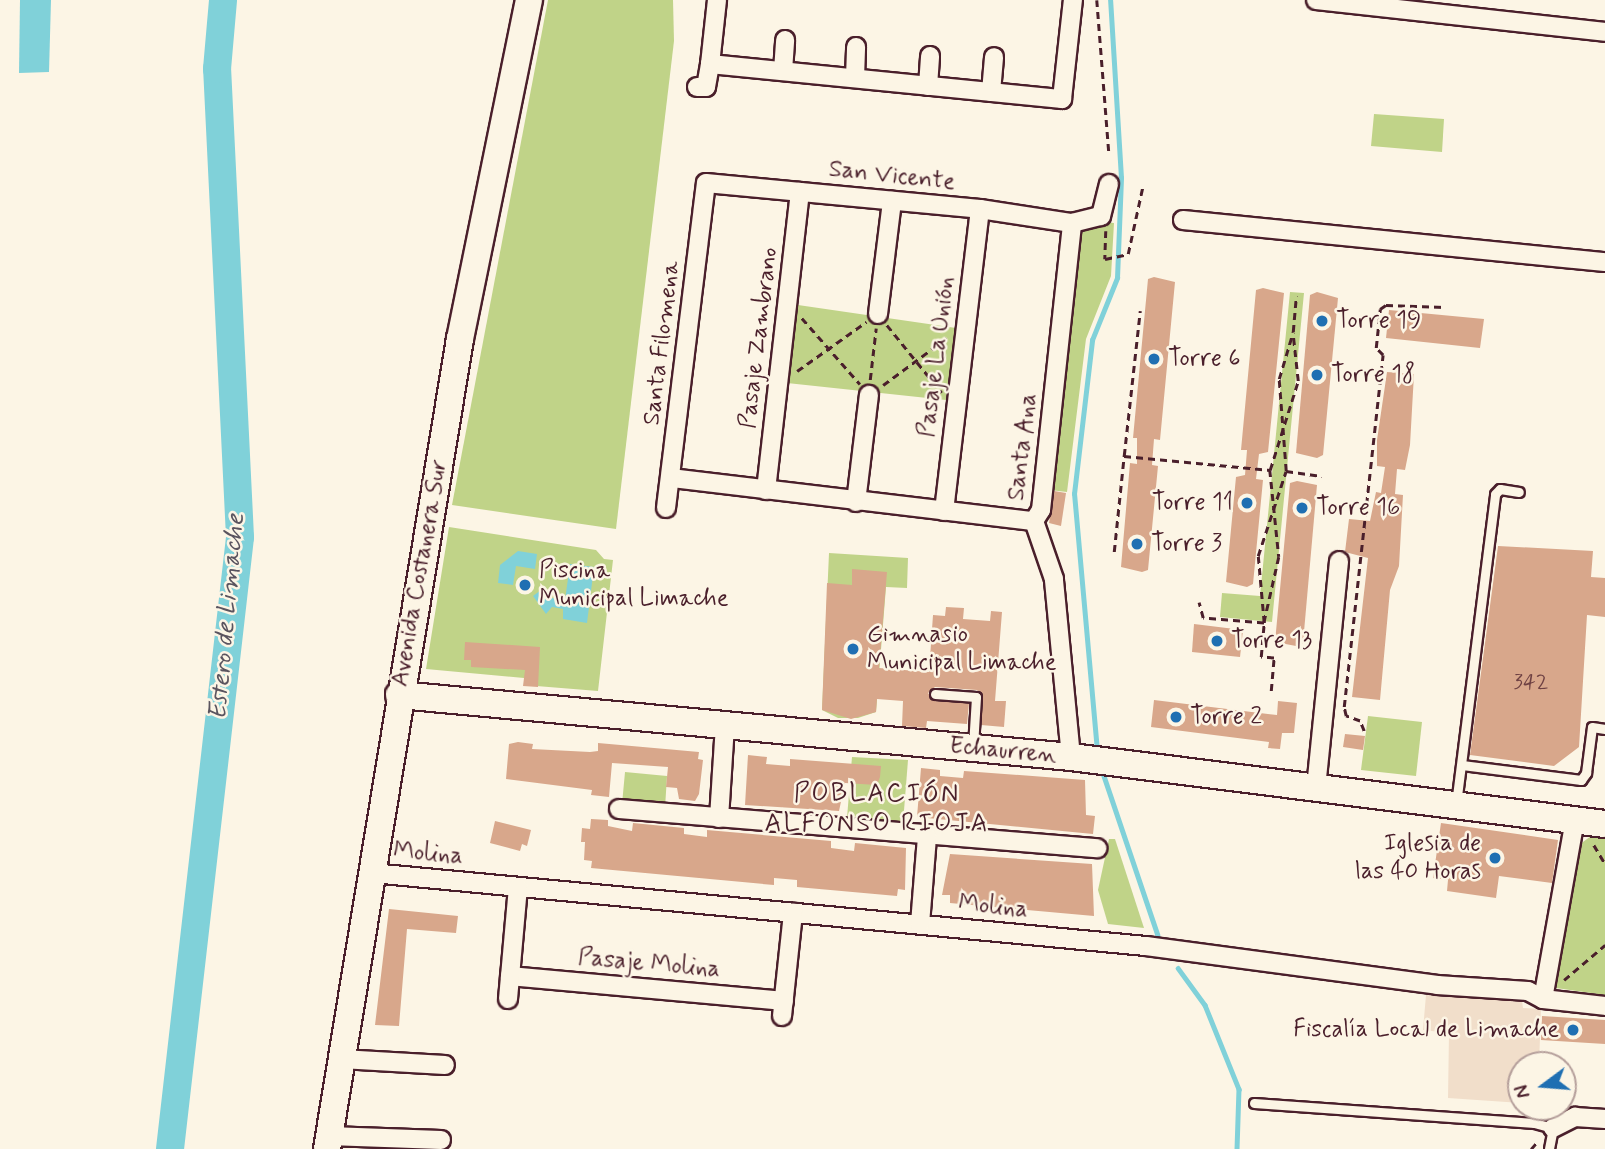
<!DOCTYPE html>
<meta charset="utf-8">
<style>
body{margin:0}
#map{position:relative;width:1605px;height:1149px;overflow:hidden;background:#fcf5e5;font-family:Mynerve,sans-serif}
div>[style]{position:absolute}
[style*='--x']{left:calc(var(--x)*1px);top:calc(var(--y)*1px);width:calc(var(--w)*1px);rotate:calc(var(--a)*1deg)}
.built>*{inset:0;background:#f1deca}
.green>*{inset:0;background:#c0d388}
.water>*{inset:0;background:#80d1d9}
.stream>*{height:4.5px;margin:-2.25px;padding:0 2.25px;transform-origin:2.25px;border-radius:2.25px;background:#80d1d9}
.river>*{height:28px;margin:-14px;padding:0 14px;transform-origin:14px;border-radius:14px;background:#80d1d9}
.building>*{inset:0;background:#d8a78b}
.path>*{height:2.5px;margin-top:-1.25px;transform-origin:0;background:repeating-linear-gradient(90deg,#4a1f2b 0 7px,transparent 0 12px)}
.roads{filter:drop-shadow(2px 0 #4a1f2b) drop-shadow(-2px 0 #4a1f2b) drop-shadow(0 2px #4a1f2b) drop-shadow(0 -2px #4a1f2b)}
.lane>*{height:9px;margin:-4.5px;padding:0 4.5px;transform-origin:4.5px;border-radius:4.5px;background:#fcf5e5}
.street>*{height:18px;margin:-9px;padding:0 9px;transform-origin:9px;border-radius:9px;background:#fcf5e5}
.secondary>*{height:26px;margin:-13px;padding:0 13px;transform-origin:13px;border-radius:13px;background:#fcf5e5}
.dots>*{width:19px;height:19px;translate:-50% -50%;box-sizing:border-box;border:4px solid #fcf5e5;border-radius:50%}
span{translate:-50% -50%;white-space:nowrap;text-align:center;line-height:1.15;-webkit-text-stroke:5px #fcf5e5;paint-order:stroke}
.number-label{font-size:21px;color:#6e4143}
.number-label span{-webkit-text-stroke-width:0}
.street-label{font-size:24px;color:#4a1f2b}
.poi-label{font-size:24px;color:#4a1f2b}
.left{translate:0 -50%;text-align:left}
.right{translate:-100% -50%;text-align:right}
.water-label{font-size:26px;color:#5a545f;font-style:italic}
.neighbourhood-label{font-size:26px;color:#4a1f2b;letter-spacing:2px}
.north{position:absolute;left:1507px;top:1051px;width:70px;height:70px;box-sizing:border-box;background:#fcf5e5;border:2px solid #b59f9b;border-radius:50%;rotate:254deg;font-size:19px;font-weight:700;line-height:28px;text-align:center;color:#4a1f2b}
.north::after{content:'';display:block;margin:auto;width:24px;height:32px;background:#1f6fb2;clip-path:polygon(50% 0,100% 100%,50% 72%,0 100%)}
</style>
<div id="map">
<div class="built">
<div style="clip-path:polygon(1426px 995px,1522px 1001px,1523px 1008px,1541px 1009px,1539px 1065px,1521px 1065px,1521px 1103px,1448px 1098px,1449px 1033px,1423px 1030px)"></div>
</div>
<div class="green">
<div style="clip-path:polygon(548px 0,673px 0,674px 41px,616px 529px,452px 505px)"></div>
<div style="clip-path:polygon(1374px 114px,1444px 119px,1442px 152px,1371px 146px)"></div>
<div style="clip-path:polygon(1090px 221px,1114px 223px,1111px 276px,1086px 339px,1067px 492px,1050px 490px,1081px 227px)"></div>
<div style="clip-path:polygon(1290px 292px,1304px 293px,1272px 622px,1220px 617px,1222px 593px,1260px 596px)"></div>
<div style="clip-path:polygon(798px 305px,956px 328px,946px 400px,787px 383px)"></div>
<div style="clip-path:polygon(449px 527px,596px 550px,604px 559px,613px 560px,598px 691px,524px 685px,524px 678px,426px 669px)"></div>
<div style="clip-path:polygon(829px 553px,908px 558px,907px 588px,886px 587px,876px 712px,858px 718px,838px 718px,822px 710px)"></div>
<div style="clip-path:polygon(1368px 716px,1422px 722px,1416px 776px,1361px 770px)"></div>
<div style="clip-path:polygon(852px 757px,908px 760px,903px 823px,847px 818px)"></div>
<div style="clip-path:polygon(625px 772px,667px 776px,665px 808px,622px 804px)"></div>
<div style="clip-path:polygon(1591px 836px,1605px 837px,1605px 995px,1556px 988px,1552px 981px,1579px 845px)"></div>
<div style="clip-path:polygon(1109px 839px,1115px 839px,1144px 928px,1108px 924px,1098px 890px)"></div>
</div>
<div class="water">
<div style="clip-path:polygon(20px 0,51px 0,49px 72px,19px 73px)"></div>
<div style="clip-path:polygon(518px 551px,537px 554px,535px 569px,516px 566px,513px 585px,498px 583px,500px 565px)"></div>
<div style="clip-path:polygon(570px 564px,594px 567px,587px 623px,563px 619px,563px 609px,552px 607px,546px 614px,533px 596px,545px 587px,552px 598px,565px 600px)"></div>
</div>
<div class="stream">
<div style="--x:1097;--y:751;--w:258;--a:-95.1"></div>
<div style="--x:1074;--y:494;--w:155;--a:-83.3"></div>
<div style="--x:1092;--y:340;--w:67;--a:-68"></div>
<div style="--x:1117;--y:278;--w:100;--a:-87.7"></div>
<div style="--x:1121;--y:178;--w:178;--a:-93.5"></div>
<div style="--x:1102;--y:770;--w:174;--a:71.3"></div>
<div style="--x:1178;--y:968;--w:46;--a:53.9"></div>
<div style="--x:1205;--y:1005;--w:91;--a:68"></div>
<div style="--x:1239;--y:1089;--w:60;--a:91.9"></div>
</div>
<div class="river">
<div style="--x:170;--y:1149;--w:616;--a:-83.47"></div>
<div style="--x:240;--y:537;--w:469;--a:-92.8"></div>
<div style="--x:217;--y:69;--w:69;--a:-85"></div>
</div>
<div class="building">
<div style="clip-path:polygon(1154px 277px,1175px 282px,1160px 440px,1154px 439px,1152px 465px,1158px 466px,1148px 570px,1142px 572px,1121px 567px,1130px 463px,1137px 464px,1137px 438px,1133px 438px,1148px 279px)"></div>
<div style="clip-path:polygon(1263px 288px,1284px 293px,1268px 452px,1259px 454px,1256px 479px,1263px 480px,1253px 584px,1247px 587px,1226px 582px,1236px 477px,1245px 475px,1247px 450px,1241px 450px,1256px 290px)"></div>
<div style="clip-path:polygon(1317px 292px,1338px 298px,1323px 455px,1317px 458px,1296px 453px,1310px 295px)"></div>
<div style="clip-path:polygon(1389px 310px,1484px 319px,1480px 348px,1386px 338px)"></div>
<div style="clip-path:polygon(1387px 372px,1414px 374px,1410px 445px,1405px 470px,1397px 469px,1395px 494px,1403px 495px,1399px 566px,1390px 590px,1380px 700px,1352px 697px,1368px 558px,1345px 552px,1349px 519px,1370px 521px,1376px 492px,1381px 493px,1385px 467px,1377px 466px,1377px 440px)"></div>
<div style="clip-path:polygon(1297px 481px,1317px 485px,1303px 643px,1296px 646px,1275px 642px,1290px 483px)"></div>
<div style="clip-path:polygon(1054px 491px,1066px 493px,1061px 526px,1049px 523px)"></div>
<div style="clip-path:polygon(1498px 546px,1593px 551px,1591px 577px,1605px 578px,1605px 617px,1587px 615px,1579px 747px,1554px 766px,1470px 755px)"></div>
<div style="clip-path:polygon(852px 569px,887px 572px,879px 668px,929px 672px,933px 615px,945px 616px,946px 607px,964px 608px,963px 619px,990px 621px,991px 611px,1002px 612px,995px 701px,1006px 701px,1004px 727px,981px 725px,983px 697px,977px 690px,935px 687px,928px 693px,934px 701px,969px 703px,967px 724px,927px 721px,926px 728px,902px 726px,903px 701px,877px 699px,876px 712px,851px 719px,822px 710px,827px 583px,852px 585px)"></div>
<div style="clip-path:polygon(1194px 624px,1243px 630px,1240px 657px,1192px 652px)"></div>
<div style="clip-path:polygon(465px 642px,540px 647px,538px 687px,523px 686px,525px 670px,471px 667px,471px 660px,464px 660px)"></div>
<div style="clip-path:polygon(1154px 700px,1277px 715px,1278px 701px,1297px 703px,1294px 733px,1282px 733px,1280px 749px,1268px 748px,1269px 742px,1151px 727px)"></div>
<div style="clip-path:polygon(1345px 734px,1365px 736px,1363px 750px,1343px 747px)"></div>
<div style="clip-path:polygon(518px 742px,533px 744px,532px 749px,590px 752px,598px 751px,598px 743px,699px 752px,698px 759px,703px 760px,699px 794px,695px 801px,679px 799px,677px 788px,666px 787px,668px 767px,612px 763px,609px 797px,591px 795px,592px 790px,506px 779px,509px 744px)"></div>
<div style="clip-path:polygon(748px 755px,767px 757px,766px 764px,790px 766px,790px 759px,881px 766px,880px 777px,877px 785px,845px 783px,839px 811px,745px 805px)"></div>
<div style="clip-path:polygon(921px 768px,940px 770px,940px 776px,963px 778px,964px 771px,1085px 780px,1086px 815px,1095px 816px,1093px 834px,917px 817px)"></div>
<div style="clip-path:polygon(591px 819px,608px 820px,608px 826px,632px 831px,633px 823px,684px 828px,684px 834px,707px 837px,707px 830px,831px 841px,831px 848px,854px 851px,855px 843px,906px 848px,905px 890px,898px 889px,897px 896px,797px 887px,797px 880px,774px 878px,774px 885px,591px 868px,592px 861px,584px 860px,585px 842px,581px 842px,582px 828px,590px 829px)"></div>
<div style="clip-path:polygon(495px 821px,531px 830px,527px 846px,522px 844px,520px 851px,490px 843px)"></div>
<div style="clip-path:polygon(1441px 823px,1558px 840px,1552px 883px,1499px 876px,1496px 898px,1447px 891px,1448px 880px,1433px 878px)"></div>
<div style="clip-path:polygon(950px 854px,1092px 864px,1094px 916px,950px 903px,950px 895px,942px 895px)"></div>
<div style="clip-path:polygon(389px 909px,458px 916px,456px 933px,407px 929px,399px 1026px,375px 1025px)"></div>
<div style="clip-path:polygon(1542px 1016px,1605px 1020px,1605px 1044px,1541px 1040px)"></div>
</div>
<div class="path">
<div style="--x:1097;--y:0;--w:154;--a:85.5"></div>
<div style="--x:1106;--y:231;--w:28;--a:92"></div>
<div style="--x:1105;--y:259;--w:24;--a:-12"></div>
<div style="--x:1128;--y:254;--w:71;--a:-77.7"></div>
<div style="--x:802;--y:318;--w:88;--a:48.7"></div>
<div style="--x:887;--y:325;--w:87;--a:51"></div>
<div style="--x:797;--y:371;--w:85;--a:-35.4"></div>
<div style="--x:870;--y:380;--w:52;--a:-83.4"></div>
<div style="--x:883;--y:385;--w:81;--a:-36.4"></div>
<div style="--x:1124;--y:456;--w:146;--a:-83.7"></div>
<div style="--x:1270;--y:470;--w:93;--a:-72.5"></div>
<div style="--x:1298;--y:381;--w:46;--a:-96.2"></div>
<div style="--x:1286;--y:471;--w:36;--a:8"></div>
<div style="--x:1114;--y:552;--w:97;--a:-84.1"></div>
<div style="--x:1124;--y:456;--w:147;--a:5.5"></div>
<div style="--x:1270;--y:470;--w:87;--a:84.1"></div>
<div style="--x:1279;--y:557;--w:68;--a:102.8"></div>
<div style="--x:1264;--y:623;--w:61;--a:-175.3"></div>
<div style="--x:1203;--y:618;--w:16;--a:-105"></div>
<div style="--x:1271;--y:691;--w:33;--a:-85"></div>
<div style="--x:1274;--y:658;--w:13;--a:-176"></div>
<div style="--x:1261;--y:657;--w:34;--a:-85"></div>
<div style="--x:1264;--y:623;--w:67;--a:-95.1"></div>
<div style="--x:1258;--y:556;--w:89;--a:-71.8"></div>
<div style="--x:1286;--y:471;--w:92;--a:-94.4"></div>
<div style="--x:1279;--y:379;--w:49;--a:-73.4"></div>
<div style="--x:1293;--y:332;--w:36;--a:-85"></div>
<div style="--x:1364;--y:731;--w:11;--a:-112"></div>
<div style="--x:1360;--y:721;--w:15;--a:-160"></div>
<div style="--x:1346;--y:716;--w:9;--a:-103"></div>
<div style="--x:1344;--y:707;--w:354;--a:-83.7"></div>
<div style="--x:1383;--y:355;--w:10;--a:-135"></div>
<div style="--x:1376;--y:348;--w:39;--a:-84"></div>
<div style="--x:1380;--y:309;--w:7;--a:-34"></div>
<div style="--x:1386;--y:305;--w:59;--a:1.9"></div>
<div style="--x:1594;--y:845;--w:21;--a:59"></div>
<div style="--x:1564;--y:980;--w:54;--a:-40.5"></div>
<div style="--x:1531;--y:1149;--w:9;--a:-49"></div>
</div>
<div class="roads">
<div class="lane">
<div style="--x:935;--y:694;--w:41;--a:4.2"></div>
<div style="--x:976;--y:697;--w:49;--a:93.5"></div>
<div style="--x:1462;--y:765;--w:120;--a:7.2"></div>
<div style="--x:1581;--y:780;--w:9;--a:-54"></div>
<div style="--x:1586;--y:773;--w:46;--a:-82.6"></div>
<div style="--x:1592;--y:727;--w:13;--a:9"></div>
<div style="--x:1456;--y:804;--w:312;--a:-82.8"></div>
<div style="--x:1495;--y:494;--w:7;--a:-45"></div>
<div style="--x:1500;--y:489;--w:19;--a:9"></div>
<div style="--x:1254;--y:1103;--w:281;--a:4.1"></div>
<div style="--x:1534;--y:1123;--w:20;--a:15"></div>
<div style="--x:1553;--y:1128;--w:21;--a:101"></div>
</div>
<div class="street">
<div style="--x:717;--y:0;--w:64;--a:96.2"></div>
<div style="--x:710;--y:64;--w:354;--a:5.7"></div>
<div style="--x:1062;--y:99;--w:100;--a:-83.7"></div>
<div style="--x:1316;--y:0;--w:291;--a:6.3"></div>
<div style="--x:783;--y:71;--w:31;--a:-86"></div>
<div style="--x:855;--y:78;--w:31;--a:-88"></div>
<div style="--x:928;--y:86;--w:30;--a:-86"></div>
<div style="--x:697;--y:87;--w:9;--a:0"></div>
<div style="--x:706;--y:87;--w:23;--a:-80"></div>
<div style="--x:991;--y:92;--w:35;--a:-85"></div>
<div style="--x:1183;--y:220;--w:424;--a:5.7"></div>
<div style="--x:1072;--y:223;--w:30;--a:-14"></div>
<div style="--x:1101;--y:216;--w:33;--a:-76"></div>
<div style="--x:878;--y:314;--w:114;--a:-82.9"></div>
<div style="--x:671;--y:478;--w:366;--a:6.8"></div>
<div style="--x:766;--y:490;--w:300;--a:-83.5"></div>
<div style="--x:856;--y:502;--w:108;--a:-83.1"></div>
<div style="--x:666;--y:508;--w:327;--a:-83"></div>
<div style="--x:706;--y:183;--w:275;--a:5.4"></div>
<div style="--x:980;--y:209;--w:93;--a:8.7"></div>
<div style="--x:944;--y:511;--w:304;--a:-83.2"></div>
<div style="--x:1071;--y:757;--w:179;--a:-95.5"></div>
<div style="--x:1054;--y:579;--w:61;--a:-109"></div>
<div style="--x:1034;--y:521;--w:13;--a:-58"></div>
<div style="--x:1041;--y:510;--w:289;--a:-83.8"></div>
<div style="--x:1316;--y:788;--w:228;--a:-84.2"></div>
<div style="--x:619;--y:809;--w:480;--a:4.7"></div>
<div style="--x:719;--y:818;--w:93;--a:-86.3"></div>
<div style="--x:372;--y:873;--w:777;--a:5.39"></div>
<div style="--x:1146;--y:946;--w:294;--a:7.6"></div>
<div style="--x:1437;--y:985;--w:91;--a:3.8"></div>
<div style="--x:1528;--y:991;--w:17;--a:28"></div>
<div style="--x:1543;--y:999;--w:62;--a:6.4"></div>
<div style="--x:920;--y:924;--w:87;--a:-85.4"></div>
<div style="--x:510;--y:976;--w:275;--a:5.2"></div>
<div style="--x:508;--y:999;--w:112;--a:-84.9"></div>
<div style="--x:1543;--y:999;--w:182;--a:-79.9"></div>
<div style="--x:782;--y:1016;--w:104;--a:-83.9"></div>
<div style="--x:341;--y:1059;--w:104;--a:3.3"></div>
<div style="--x:1553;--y:1128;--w:25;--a:-27"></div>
<div style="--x:1575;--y:1117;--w:30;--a:4"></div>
<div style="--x:329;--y:1136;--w:112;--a:2"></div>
</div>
<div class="secondary">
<div style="--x:399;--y:695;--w:675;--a:5.27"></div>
<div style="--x:1071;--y:757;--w:538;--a:7.15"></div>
<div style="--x:327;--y:1149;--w:821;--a:-80.68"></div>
<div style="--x:460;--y:339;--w:346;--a:-78.5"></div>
</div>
</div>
<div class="dots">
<div style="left:1322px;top:321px;background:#1f6fb2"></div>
<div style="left:1154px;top:359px;background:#1f6fb2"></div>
<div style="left:1317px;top:375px;background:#1f6fb2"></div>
<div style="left:1247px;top:503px;background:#1f6fb2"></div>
<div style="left:1302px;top:508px;background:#1f6fb2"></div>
<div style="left:1137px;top:544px;background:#1f6fb2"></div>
<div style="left:525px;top:585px;background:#1f6fb2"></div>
<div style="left:1217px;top:641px;background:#1f6fb2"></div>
<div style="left:853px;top:649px;background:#1f6fb2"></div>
<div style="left:1176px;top:717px;background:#1f6fb2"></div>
<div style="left:1495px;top:858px;background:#1f6fb2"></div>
<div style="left:1573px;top:1030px;background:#1f6fb2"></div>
</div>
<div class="number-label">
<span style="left:1531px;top:682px">342</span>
</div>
<div class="street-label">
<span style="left:892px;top:176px;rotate:6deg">San Vicente</span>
<span style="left:759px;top:338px;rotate:-83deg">Pasaje Zambrano</span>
<span style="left:662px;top:343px;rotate:-83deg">Santa Filomena</span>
<span style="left:937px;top:357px;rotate:-83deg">Pasaje La Unión</span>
<span style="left:1023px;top:447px;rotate:-83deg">Santa Ana</span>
<span style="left:420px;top:573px;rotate:-80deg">Avenida Costanera Sur</span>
<span style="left:1003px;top:751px;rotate:5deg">Echaurren</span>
<span style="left:428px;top:854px;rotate:5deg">Molina</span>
<span style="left:993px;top:907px;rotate:6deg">Molina</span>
<span style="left:649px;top:964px;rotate:5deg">Pasaje Molina</span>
</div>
<div class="poi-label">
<span class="left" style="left:1336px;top:321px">Torre 19</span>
<span class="left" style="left:1168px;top:359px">Torre 6</span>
<span class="left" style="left:1331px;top:375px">Torre 18</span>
<span class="right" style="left:1233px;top:503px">Torre 11</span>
<span class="left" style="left:1316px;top:508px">Torre 16</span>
<span class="left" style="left:1151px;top:544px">Torre 3</span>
<span class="left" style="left:539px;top:585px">Piscina<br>Municipal Limache</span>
<span class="left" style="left:867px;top:649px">Gimnasio<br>Municipal Limache</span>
<span class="left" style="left:1231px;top:641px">Torre 13</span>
<span class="left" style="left:1190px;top:717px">Torre 2</span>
<span class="right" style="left:1481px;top:858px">Iglesia de<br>las 40 Horas</span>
<span class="right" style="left:1559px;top:1030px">Fiscalía Local de Limache</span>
</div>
<div class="water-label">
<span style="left:228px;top:617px;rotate:-85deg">Estero de Limache</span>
</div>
<div class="neighbourhood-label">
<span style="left:877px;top:810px">POBLACIÓN<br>ALFONSO RIOJA</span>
</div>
<div class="north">N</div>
</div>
